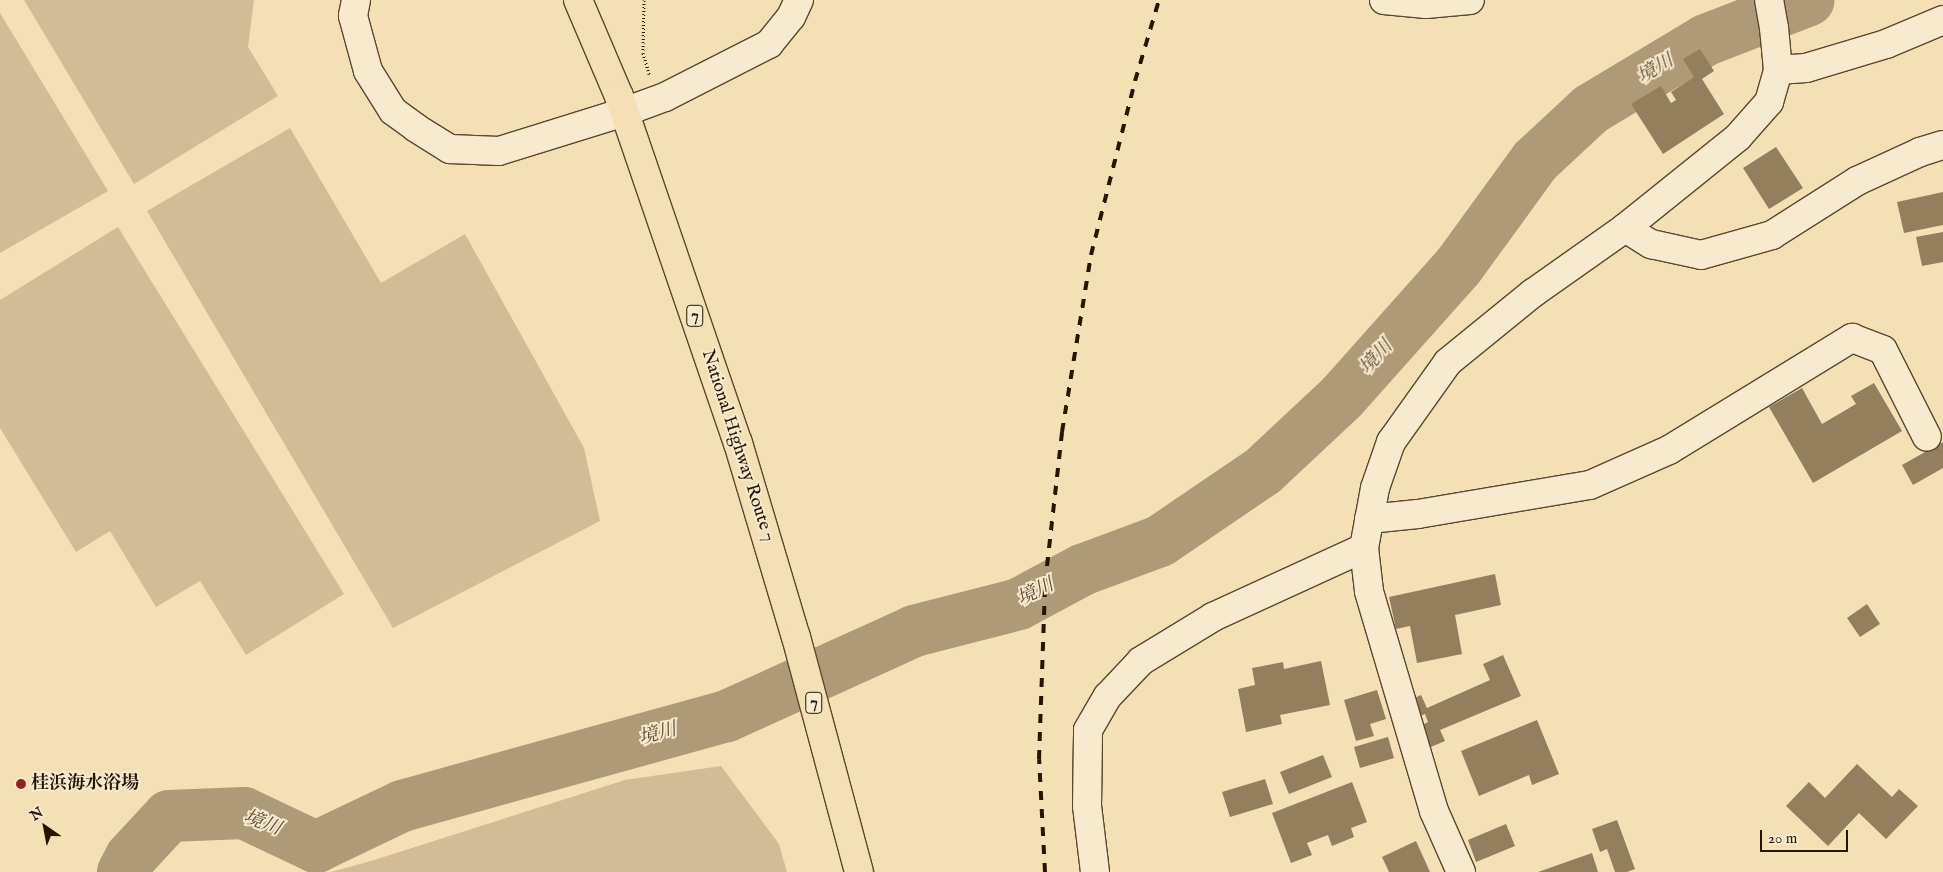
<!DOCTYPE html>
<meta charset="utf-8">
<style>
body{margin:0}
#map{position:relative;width:1943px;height:872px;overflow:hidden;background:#f5dfb4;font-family:"IM FELL English","Noto Serif JP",serif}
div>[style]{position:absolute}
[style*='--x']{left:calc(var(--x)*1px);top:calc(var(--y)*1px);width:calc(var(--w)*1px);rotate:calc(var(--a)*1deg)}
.green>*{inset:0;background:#d2bc95}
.river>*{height:52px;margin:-26px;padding:0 26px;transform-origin:26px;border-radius:26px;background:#af9a77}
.building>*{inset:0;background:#937e5e}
.path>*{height:3px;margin-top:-1.5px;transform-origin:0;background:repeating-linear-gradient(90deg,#281400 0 1px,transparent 0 3.5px)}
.roads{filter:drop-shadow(1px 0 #5b472d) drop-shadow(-1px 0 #5b472d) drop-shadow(0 1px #5b472d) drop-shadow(0 -1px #5b472d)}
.minor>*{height:28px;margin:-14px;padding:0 14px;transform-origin:14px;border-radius:14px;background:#f8eace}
.tertiary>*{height:28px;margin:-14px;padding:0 14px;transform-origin:14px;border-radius:14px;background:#f8eace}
.trunk>*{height:28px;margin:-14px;padding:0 14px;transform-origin:14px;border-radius:14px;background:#f5dfb4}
.rail>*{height:4px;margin-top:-2px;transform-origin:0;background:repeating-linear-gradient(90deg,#281400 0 9px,transparent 0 18px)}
.dots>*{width:14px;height:14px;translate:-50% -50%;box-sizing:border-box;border:2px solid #f8eace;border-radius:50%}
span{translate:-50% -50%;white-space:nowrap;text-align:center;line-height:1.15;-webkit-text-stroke:4px #f8eace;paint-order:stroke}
.shield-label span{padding:1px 4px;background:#f8eace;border:1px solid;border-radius:4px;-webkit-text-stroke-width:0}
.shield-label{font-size:16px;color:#281400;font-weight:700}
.street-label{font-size:18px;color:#281400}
.poi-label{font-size:18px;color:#281400;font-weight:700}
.left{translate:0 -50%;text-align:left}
.water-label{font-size:19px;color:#5e4a30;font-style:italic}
.north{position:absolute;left:20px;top:802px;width:50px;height:50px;-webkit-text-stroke:4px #f8eace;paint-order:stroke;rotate:327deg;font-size:14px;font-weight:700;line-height:20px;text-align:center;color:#281400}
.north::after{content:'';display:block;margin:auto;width:18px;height:22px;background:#281400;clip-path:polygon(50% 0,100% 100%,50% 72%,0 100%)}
.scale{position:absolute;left:1760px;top:830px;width:88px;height:22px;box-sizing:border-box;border:2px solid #281400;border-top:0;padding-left:6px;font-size:15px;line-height:18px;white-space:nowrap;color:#281400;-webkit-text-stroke:4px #f8eace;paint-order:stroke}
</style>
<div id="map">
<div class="green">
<div style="clip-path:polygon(24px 0,254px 0,248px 47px,278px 96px,134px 184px)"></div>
<div style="clip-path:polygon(0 13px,108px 191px,0 253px)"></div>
<div style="clip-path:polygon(290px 128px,381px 283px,465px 234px,584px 448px,600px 521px,393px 628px,147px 211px)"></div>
<div style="clip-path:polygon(118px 227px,344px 594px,246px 655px,200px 581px,156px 607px,110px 531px,76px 552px,0 428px,0 300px)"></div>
<div style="clip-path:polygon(721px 766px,779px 844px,787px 872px,331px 872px,371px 861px,625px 780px)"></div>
</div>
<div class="river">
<div style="--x:123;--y:872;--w:17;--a:-62"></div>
<div style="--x:131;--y:857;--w:56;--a:-47.2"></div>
<div style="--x:169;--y:816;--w:75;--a:-2.3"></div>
<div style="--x:244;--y:813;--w:80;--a:25.3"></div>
<div style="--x:316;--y:847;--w:95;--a:-25.5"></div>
<div style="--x:402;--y:806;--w:337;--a:-15.5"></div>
<div style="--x:727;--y:716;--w:205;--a:-24.4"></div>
<div style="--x:914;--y:631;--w:108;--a:-14.4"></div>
<div style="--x:1019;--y:604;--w:72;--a:-28.4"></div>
<div style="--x:1082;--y:570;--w:83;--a:-20.4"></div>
<div style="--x:1160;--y:541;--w:125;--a:-34.2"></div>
<div style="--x:1263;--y:471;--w:108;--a:-43.1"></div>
<div style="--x:1342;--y:397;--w:174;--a:-48.3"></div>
<div style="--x:1458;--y:267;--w:131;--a:-54"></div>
<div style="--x:1535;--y:161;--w:76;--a:-42.9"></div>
<div style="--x:1591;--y:109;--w:134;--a:-31"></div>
<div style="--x:1706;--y:40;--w:110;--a:-21.2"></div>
</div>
<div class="building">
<div style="clip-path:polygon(1700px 49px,1714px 71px,1702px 79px,1724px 114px,1663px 154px,1631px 104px,1661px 86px,1671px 103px,1676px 100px,1671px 92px,1694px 77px,1683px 59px)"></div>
<div style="clip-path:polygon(1776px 147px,1803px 188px,1769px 209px,1743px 168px)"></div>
<div style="clip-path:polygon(1943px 192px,1943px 225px,1904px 233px,1897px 202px)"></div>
<div style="clip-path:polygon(1943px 232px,1943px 262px,1922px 266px,1916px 237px)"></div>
<div style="clip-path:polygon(1874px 383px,1902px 431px,1813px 483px,1769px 407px,1802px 388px,1822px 424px,1856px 404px,1851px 396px)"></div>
<div style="clip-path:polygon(1943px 442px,1943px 468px,1913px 485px,1902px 465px)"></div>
<div style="clip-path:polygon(1495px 574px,1501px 605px,1455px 615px,1462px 654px,1417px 663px,1410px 626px,1396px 629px,1389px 597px)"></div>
<div style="clip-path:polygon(1867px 604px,1880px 624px,1860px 637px,1847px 618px)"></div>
<div style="clip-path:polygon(1503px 655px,1521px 696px,1440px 730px,1445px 741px,1426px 749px,1417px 728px,1428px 722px,1425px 714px,1417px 717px,1410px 700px,1421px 695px,1427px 708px,1490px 680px,1483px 664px)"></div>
<div style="clip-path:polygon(1321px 661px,1330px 705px,1280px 715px,1282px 724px,1246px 732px,1238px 689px,1255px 685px,1252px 668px,1283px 662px,1284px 669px)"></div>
<div style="clip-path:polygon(1377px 690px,1386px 719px,1370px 724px,1374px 736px,1356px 741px,1344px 700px)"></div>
<div style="clip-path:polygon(1537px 720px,1559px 774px,1532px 785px,1529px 775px,1479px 796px,1461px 751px)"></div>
<div style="clip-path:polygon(1388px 737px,1394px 758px,1360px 768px,1354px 747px)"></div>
<div style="clip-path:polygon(1323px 755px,1332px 777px,1289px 794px,1280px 772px)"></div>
<div style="clip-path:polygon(1857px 764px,1892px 797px,1899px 789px,1918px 806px,1886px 839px,1859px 813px,1828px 846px,1786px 806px,1809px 782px,1825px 798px)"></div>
<div style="clip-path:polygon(1265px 779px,1273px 804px,1230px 817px,1222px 792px)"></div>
<div style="clip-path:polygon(1352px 782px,1367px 822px,1351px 828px,1354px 837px,1332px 846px,1328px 835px,1307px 843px,1312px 855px,1291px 863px,1272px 813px)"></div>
<div style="clip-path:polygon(1617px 820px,1635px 869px,1627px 872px,1615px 872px,1607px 849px,1600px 852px,1592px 829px)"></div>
<div style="clip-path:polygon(1506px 824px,1515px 846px,1476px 862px,1468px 840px)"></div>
<div style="clip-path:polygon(1416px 841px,1430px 872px,1389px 872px,1382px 857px)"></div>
<div style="clip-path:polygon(1592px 853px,1598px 872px,1538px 872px)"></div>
</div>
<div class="path">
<div style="--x:644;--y:0;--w:53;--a:91.1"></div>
<div style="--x:643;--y:53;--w:22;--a:74"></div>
</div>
<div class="roads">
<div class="minor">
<div style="--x:1384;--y:0;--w:42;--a:5.4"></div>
<div style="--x:1426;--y:4;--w:44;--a:-5.2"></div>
<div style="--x:1778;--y:70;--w:28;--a:-4"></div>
<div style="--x:1806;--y:68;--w:84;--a:-16.7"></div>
<div style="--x:1886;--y:44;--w:62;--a:-22.8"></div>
<div style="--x:624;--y:112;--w:44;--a:-20.1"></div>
<div style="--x:665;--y:97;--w:117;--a:-27"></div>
<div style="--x:769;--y:44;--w:35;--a:-51"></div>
<div style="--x:791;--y:17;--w:19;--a:-65"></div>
<div style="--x:1625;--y:228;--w:31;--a:32"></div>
<div style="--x:1651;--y:244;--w:51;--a:12.4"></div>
<div style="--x:1701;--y:255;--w:74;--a:-15.7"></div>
<div style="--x:1772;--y:235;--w:101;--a:-32.4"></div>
<div style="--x:1857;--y:181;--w:69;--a:-24.7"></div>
<div style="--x:1920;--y:152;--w:24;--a:-17"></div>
<div style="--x:1369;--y:519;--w:49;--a:-5.8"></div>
<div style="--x:1418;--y:514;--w:174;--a:-9.6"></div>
<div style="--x:1590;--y:485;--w:86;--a:-23.9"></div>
<div style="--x:1669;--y:450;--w:215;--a:-31.5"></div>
<div style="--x:1852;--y:338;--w:33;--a:21"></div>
<div style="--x:1883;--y:350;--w:97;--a:63.2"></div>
<div style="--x:1095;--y:872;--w:66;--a:-96.9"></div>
<div style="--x:1087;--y:806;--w:76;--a:-89.2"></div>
<div style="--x:1088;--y:730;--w:39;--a:-60"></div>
<div style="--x:1108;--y:696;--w:48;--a:-46.7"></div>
<div style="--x:1141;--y:661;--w:84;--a:-31.4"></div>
<div style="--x:1213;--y:617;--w:166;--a:-24.6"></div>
<div style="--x:1461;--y:872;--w:67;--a:-113.9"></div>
<div style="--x:1434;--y:811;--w:229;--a:-106.5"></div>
<div style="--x:1369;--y:591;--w:43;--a:-96.6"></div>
<div style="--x:1364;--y:548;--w:61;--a:-79.6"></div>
<div style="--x:1375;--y:488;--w:49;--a:-70.8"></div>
<div style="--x:1391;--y:442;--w:98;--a:-54.5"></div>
<div style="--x:1448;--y:362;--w:109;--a:-39.1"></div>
<div style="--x:1533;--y:293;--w:113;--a:-35.2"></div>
<div style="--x:1625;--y:228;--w:145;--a:-38.8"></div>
<div style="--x:1738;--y:137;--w:47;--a:-48.5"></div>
<div style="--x:1769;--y:102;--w:33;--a:-74"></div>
<div style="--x:1778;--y:70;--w:42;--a:-95.4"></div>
<div style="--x:1774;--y:28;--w:28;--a:-100"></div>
</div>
<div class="tertiary">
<div style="--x:356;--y:0;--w:16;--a:101"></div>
<div style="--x:353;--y:16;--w:57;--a:74.7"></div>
<div style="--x:368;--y:71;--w:47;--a:58"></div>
<div style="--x:393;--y:111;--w:29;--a:36"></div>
<div style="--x:416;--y:128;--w:40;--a:32"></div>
<div style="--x:450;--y:149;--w:49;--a:2.3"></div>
<div style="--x:499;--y:151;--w:131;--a:-17.3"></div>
</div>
<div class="trunk">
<div style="--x:578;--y:0;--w:104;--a:66.9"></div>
<div style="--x:619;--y:96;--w:367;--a:71.1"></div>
<div style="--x:738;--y:443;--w:202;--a:73.4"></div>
<div style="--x:796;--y:637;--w:243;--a:75"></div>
</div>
</div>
<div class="rail">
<div style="--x:1045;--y:872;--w:113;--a:-93"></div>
<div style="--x:1039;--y:759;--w:175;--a:-88"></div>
<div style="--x:1045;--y:584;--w:153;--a:-83.6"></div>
<div style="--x:1062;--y:432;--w:179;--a:-80.7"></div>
<div style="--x:1091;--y:255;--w:179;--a:-75.8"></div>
<div style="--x:1135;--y:81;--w:84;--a:-73.5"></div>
</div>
<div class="dots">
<div style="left:21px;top:784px;background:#8f2418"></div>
</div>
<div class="shield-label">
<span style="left:695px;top:316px">7</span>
<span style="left:814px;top:703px">7</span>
</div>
<div class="street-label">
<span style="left:737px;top:446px;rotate:72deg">National Highway Route 7</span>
</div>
<div class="poi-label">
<span class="left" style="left:31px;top:784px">桂浜海水浴場</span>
</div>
<div class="water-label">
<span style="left:1656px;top:70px;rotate:-31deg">境川</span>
<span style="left:1377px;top:358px;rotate:-48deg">境川</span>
<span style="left:1036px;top:593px;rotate:-26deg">境川</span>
<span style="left:658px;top:735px;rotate:-15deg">境川</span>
<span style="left:262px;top:824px;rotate:21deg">境川</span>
</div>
<div class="north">N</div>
<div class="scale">20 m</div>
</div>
